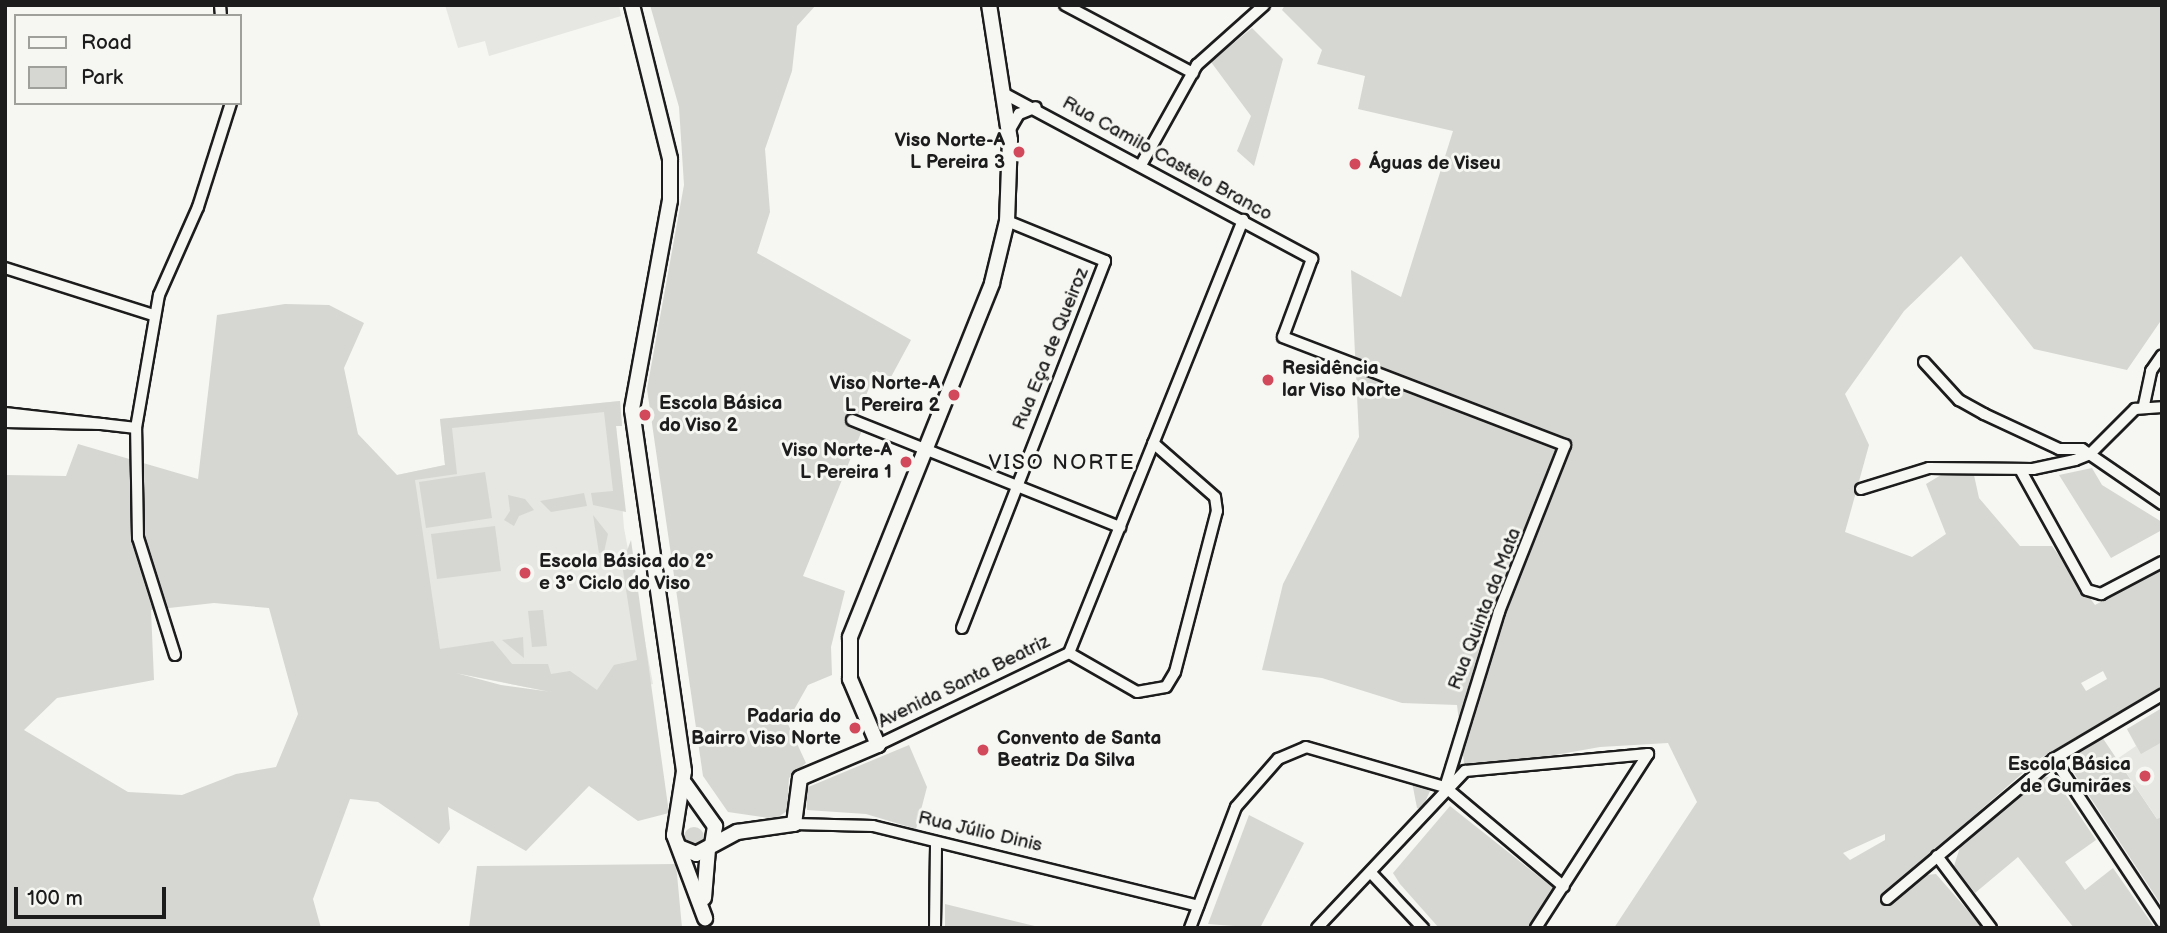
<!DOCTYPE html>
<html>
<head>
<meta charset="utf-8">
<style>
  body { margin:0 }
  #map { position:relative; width:2167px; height:933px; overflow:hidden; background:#f6f6f2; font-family:"Balsamiq Sans",sans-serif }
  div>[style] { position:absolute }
  .built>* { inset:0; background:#e6e6e2 }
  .green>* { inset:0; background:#d6d6d2 }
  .round { border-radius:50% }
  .roads { filter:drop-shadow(2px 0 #1c1c1c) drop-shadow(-2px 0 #1c1c1c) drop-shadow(0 2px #1c1c1c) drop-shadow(0 -2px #1c1c1c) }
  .street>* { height:10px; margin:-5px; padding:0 5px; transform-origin:5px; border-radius:5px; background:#f6f6f2 }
  .secondary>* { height:14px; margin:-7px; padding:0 7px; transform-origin:7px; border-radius:7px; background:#f6f6f2 }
  .dots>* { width:19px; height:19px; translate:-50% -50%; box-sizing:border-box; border:4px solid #f6f6f2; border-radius:50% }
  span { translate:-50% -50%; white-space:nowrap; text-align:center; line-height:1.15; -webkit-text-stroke:6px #f6f6f2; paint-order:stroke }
  .poi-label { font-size:19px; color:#1c1c1c; font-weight:700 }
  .right { translate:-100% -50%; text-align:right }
  .left { translate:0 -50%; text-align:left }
  .street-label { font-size:19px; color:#1c1c1c }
  .neighbourhood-label { font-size:21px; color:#1c1c1c; letter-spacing:2px }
  .frame { position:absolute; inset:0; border:7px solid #1c1c1c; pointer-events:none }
  .legend { position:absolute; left:14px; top:14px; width:228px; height:91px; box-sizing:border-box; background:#f6f6f2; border:2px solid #9f9f9c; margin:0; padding:9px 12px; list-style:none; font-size:21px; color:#1c1c1c }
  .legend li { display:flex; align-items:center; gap:14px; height:35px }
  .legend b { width:35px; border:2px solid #9f9f9c }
  .scale { position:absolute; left:14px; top:887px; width:152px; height:32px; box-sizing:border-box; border:4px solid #1c1c1c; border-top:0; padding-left:9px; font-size:21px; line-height:24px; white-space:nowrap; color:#1c1c1c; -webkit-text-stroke:5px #f6f6f2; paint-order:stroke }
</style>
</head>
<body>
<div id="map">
  <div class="built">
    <i style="clip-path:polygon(445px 5px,619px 5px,621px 16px,489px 56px,485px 41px,458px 48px)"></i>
    <i style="clip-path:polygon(620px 401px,622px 426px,616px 426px,624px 528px,653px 684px,581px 698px,430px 668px,397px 475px,445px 465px,440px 419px)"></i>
    <i style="clip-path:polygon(2162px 708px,2162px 817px,2158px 820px,2117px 759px,2136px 746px,2127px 729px)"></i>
  </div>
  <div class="green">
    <i style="clip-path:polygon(650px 5px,816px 5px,797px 26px,792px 71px,765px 149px,770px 212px,757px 253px,911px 340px,891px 377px,876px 371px,858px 415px,867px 418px,803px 576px,845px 591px,831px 647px,832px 675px,808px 685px,787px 722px,806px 763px,789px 778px,787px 811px,775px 819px,728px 812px,703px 776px,647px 389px,684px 185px,679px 107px)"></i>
    <i style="clip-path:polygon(evenodd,1285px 5px,2162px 5px,2162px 319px,2127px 370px,2034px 349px,1961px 256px,1904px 311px,1845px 394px,1869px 445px,1845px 532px,1912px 557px,1946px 534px,1926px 484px,1941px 475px,1974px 475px,1979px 498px,2020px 546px,2052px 546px,2095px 605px,2162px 569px,2162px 687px,2039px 759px,1884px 894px,1892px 904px,1926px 875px,1936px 874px,1983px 928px,1614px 928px,1697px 802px,1668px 743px,1600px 747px,1465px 771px,1457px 705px,1402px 703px,1322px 678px,1262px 670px,1283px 584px,1359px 437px,1351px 270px,1401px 297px,1453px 131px,1358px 109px,1365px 76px,1317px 64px,1322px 50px,1282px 10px,1285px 5px,2103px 671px,2107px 679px,2086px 691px,2081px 683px,2103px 671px,1285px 5px,1885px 834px,1885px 840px,1850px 860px,1843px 853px,1885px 834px)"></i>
    <i style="clip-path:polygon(1252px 28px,1283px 59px,1254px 166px,1237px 151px,1251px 116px,1211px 62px)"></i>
    <i style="clip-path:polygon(evenodd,285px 304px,329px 305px,364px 323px,344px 368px,358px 434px,397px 475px,445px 465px,440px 419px,620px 401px,622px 426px,616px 426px,626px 512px,593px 505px,591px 493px,613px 491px,604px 412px,452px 428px,457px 474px,415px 480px,440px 649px,493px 641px,512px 664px,548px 664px,551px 674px,570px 671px,597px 690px,614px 665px,637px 660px,622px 564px,631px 540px,669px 813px,638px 821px,589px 786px,526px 851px,448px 807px,450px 829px,439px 844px,378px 802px,350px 799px,313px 899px,321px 928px,5px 928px,5px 475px,66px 476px,78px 444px,198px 479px,217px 315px,285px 304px,214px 603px,269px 608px,298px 714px,276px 767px,236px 774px,182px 795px,128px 792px,24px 730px,57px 698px,154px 680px,151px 610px,214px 603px,285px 304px,456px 673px,551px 692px,552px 692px,501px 685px,456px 673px)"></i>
    <i style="clip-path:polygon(2092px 468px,2102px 485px,2162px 522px,2162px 530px,2111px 558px,2059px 475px)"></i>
    <i style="clip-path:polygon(485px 472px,492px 518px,426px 528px,419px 482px)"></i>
    <i style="clip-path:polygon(584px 493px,587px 506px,551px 512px,540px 501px)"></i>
    <i style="clip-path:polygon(508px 495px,525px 499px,534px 510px,519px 516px,514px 526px,504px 520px,510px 511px)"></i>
    <i style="clip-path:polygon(593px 515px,608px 534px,604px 552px,599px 553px)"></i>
    <i style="clip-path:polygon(495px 526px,501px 571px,437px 579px,431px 534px)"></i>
    <i style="clip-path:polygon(543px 610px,547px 646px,532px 647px,528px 611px)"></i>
    <i style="clip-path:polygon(523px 637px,524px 658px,502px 640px)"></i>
    <i style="clip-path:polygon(2162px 708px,2162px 742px,2141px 754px,2127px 729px)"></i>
    <i style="clip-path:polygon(2102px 737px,2157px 819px,2162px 817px,2162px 906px,2072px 770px,2077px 753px)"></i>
    <i style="clip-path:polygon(909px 745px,927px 787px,916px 829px,866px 814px,807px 810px,806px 788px)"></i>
    <i style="clip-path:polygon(2053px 776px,2096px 840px,2065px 862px,2085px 890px,2113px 868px,2155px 928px,2074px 928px,2018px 857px,1975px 893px,1954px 866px,1961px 844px,2040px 778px)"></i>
    <i style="clip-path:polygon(1412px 782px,1430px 791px,1422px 809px,1417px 808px)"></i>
    <i style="clip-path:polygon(1450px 806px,1556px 890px,1530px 928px,1439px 928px,1400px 884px,1393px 873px)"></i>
    <i style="clip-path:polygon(1249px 815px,1304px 843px,1260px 928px,1208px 924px)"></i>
    <i class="round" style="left:684px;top:827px;width:20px;height:20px"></i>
    <i style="clip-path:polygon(676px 864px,682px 928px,469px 928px,477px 866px)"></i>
    <i style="clip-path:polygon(945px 904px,1043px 928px,945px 928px)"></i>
  </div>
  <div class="roads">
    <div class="street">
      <i style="left:220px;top:5px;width:11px;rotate:85deg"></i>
      <i style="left:1065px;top:5px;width:145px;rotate:28deg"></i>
      <i style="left:1003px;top:93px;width:351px;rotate:28.2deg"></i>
      <i style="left:1312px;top:259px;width:83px;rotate:110.4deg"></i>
      <i style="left:1283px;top:337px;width:302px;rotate:21deg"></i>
      <i style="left:1565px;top:445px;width:180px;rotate:111.6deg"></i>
      <i style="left:1499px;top:612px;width:183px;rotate:107.1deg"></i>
      <i style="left:1009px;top:131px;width:20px;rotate:-60deg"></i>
      <i style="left:1019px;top:114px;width:18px;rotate:-22deg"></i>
      <i style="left:1141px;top:165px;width:115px;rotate:-60.8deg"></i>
      <i style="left:1197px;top:65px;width:90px;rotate:-41.8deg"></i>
      <i style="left:5px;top:268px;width:155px;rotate:17.6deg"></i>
      <i style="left:1924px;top:362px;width:52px;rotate:47.4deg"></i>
      <i style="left:1959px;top:400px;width:29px;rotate:29deg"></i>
      <i style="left:1984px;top:414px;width:83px;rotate:25deg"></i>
      <i style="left:2059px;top:449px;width:23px"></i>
      <i style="left:2082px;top:449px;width:97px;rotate:34.5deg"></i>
      <i style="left:2144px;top:405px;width:35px;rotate:-78deg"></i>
      <i style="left:2151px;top:371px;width:19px;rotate:-55deg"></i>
      <i style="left:5px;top:413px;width:132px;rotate:6.5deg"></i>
      <i style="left:852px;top:420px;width:289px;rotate:21.8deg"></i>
      <i style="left:5px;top:422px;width:98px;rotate:1.2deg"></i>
      <i style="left:2020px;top:469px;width:138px;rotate:61deg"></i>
      <i style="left:2087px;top:590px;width:15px;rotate:16deg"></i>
      <i style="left:2101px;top:594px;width:69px;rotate:-27.7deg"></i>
      <i style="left:1861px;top:489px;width:71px;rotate:-17.2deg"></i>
      <i style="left:1929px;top:468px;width:104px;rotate:0.6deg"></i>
      <i style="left:2033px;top:469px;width:43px;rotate:-12.1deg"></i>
      <i style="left:2075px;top:460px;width:16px;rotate:-22deg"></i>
      <i style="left:2090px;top:454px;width:64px;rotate:-45deg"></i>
      <i style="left:2135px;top:409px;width:27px;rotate:-4deg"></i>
      <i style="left:962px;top:628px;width:394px;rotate:-68.7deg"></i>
      <i style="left:1105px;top:261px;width:106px;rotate:-157.8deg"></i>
      <i style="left:1069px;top:653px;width:78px;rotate:29.8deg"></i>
      <i style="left:1137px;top:692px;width:29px;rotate:-10deg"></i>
      <i style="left:1166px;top:687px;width:17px;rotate:-59deg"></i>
      <i style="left:1175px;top:672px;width:166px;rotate:-75.4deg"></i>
      <i style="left:1217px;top:511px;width:14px;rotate:-98deg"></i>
      <i style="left:1215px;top:497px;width:82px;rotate:-138.9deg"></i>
      <i style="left:175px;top:655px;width:123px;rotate:-107.5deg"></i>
      <i style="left:138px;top:538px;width:110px;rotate:-91deg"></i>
      <i style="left:136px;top:428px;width:135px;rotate:-80.2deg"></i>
      <i style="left:159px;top:295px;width:96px;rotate:-66.1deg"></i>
      <i style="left:198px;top:207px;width:109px;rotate:-72.4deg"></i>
      <i style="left:878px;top:745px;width:212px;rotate:-25.7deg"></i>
      <i style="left:1069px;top:653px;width:467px;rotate:-68.1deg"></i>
      <i style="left:2054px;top:759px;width:196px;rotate:56.5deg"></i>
      <i style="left:794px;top:824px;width:79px;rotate:1.5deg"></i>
      <i style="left:873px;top:826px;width:335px;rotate:13.8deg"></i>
      <i style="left:1937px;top:856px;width:90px;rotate:53.1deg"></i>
      <i style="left:1373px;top:875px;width:73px;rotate:46.7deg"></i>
      <i style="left:1887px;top:899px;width:218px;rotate:-40deg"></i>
      <i style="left:2054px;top:759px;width:126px;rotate:-30.7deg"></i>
      <i style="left:935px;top:928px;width:85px;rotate:-89.3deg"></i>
      <i style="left:1190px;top:928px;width:129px;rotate:-69.2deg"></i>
      <i style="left:1236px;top:807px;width:64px;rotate:-48.8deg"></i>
      <i style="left:1278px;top:759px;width:30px;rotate:-23deg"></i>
      <i style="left:1306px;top:747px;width:145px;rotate:16.1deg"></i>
      <i style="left:1445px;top:787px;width:155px;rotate:40deg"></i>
      <i style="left:1317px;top:928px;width:216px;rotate:-46.7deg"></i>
      <i style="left:1465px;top:771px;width:184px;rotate:-5.3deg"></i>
      <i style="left:1648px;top:754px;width:207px;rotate:122.8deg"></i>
    </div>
    <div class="secondary">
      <i style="left:632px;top:5px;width:159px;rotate:76.1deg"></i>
      <i style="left:670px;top:159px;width:41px;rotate:90deg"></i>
      <i style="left:670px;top:200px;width:213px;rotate:100.3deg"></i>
      <i style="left:632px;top:410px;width:365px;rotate:81.8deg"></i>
      <i style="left:684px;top:771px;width:65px;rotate:98.9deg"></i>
      <i style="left:674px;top:835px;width:89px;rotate:69.5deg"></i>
      <i style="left:685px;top:784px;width:52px;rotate:54.5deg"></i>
      <i style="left:715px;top:826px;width:19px;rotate:99deg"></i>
      <i style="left:679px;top:847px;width:18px;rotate:22deg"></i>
      <i style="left:696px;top:854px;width:47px;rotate:-28.2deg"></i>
      <i style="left:737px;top:832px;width:58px;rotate:-8deg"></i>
      <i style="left:794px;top:824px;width:46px;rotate:-82.6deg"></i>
      <i style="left:800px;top:778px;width:85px;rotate:-22.9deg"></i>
      <i style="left:878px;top:745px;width:72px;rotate:-113deg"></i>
      <i style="left:850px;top:679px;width:42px;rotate:-90deg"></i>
      <i style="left:850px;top:637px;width:381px;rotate:-68.1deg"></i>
      <i style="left:992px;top:283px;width:64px;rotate:-76.4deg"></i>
      <i style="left:1007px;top:221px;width:81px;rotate:-87.9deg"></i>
      <i style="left:1010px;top:140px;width:137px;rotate:-98.8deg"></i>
      <i style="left:704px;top:898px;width:49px;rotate:-85.3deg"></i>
    </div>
  </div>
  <div class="dots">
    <i style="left:1019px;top:152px;background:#d1495b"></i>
    <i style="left:1355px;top:164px;background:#d1495b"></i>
    <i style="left:1268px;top:380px;background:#d1495b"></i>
    <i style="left:954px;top:395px;background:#d1495b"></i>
    <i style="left:645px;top:415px;background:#d1495b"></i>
    <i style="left:906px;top:462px;background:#d1495b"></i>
    <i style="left:525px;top:573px;background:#d1495b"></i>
    <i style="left:855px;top:728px;background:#d1495b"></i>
    <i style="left:983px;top:750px;background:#d1495b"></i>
    <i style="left:2145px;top:776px;background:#d1495b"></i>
  </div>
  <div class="poi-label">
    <span class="right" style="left:1005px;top:152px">Viso Norte-A<br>L Pereira 3</span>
    <span class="left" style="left:1369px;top:164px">Águas de Viseu</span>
    <span class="left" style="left:1282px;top:380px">Residência<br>lar Viso Norte</span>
    <span class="right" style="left:940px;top:395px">Viso Norte-A<br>L Pereira 2</span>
    <span class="left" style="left:659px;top:415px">Escola Básica<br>do Viso 2</span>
    <span class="right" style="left:892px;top:462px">Viso Norte-A<br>L Pereira 1</span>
    <span class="left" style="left:539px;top:573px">Escola Básica do 2º<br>e 3º Ciclo do Viso</span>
    <span class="right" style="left:841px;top:728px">Padaria do<br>Bairro Viso Norte</span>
    <span class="left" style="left:997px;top:750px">Convento de Santa<br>Beatriz Da Silva</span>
    <span class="right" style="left:2131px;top:776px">Escola Básica<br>de Gumirães</span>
  </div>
  <div class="street-label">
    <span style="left:1167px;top:159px;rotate:29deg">Rua Camilo Castelo Branco</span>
    <span style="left:1051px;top:349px;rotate:-68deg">Rua Eça de Queiroz</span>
    <span style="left:1485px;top:609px;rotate:-69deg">Rua Quinta da Mata</span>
    <span style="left:964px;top:682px;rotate:-26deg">Avenida Santa Beatriz</span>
    <span style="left:980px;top:832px;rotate:13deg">Rua Júlio Dinis</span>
  </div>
  <div class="neighbourhood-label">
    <span style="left:1062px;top:463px">VISO NORTE</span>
  </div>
  <div class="frame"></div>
  <ul class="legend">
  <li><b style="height:9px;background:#f6f6f2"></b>Road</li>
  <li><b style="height:19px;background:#d6d6d2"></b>Park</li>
  </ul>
  <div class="scale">100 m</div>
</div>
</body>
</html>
